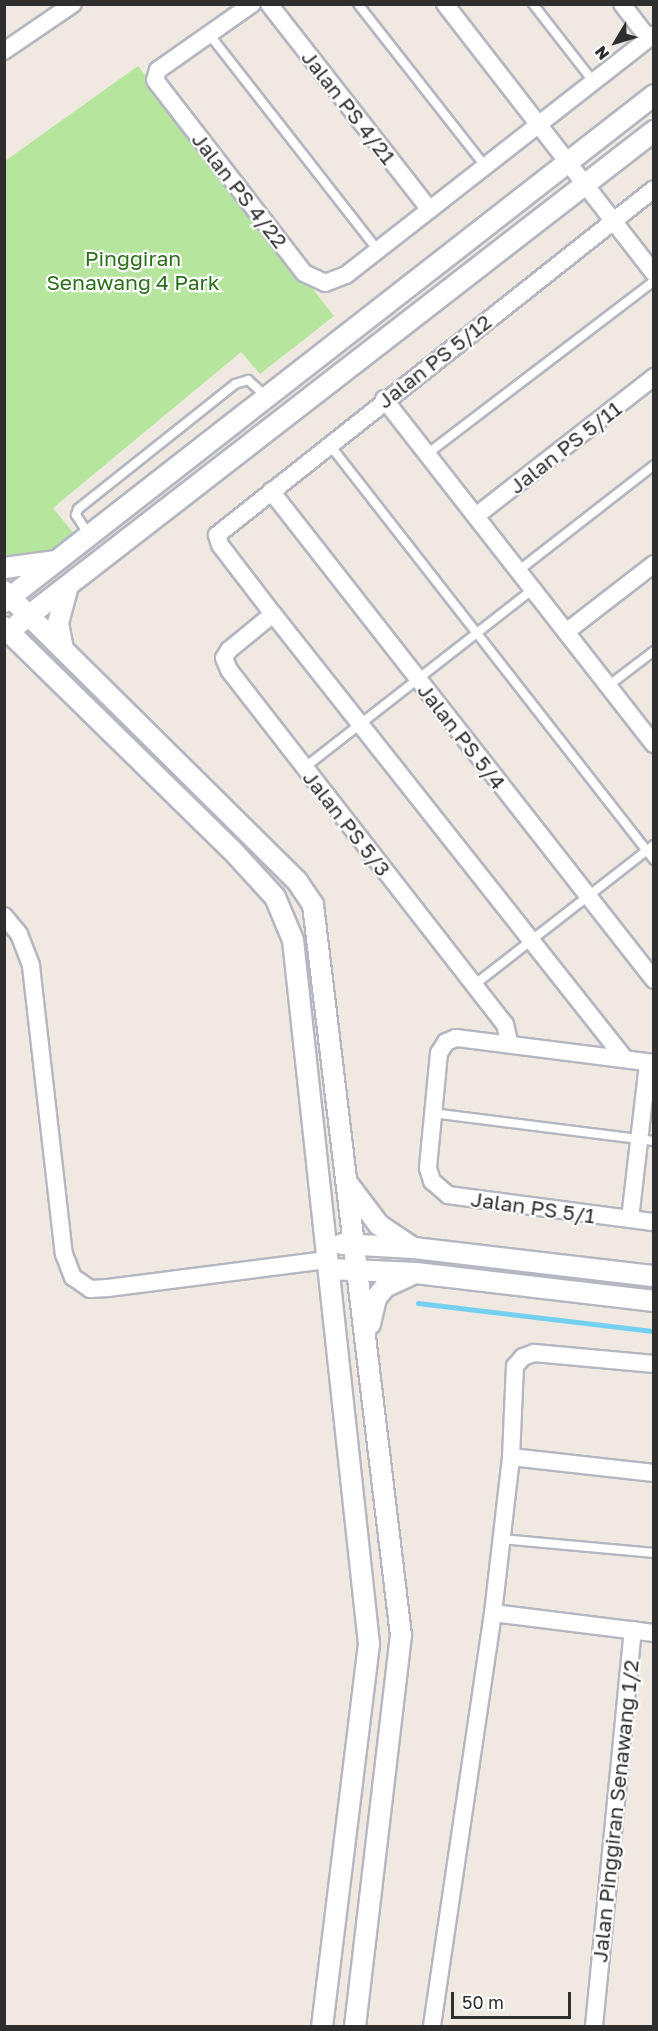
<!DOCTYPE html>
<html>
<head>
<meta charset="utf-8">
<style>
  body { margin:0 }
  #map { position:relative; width:658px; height:2031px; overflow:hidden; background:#efe9e1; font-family:"Golos Text",sans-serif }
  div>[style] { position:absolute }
  .green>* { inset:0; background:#b6e59e }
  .stream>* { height:4.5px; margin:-2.25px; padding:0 2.25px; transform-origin:2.25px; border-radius:2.25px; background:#75cff0 }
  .roads { filter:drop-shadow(2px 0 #b4b7c1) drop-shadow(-2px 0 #b4b7c1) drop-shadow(0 2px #b4b7c1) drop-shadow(0 -2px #b4b7c1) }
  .service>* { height:8px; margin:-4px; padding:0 4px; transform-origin:4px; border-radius:4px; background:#fff }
  .minor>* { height:16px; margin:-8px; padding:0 8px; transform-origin:8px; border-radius:8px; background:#fff }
  .tertiary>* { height:20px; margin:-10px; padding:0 10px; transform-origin:10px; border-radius:10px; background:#fff }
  span { translate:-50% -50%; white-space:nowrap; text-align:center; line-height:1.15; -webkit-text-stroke:4.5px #fff; paint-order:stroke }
  .street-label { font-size:21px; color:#2e2e2e }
  .park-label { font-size:21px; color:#2c6e1b }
  .frame { position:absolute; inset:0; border:6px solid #2e2e2e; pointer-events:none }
  .north { position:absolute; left:586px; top:12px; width:60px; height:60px; -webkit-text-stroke:4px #fff; paint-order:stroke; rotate:232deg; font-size:16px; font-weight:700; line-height:24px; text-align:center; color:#2e2e2e }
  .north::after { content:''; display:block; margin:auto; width:21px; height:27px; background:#2e2e2e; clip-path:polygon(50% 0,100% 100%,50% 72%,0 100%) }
  .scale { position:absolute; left:451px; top:1992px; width:120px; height:27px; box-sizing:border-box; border:3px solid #2e2e2e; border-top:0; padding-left:8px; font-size:18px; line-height:21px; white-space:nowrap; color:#2e2e2e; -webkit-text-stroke:4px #fff; paint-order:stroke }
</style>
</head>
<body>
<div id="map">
  <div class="green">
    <i style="clip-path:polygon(138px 66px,334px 316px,260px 374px,241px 352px,53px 508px,75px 535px,50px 552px,5px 560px,5px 161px)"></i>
  </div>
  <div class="stream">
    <i style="left:418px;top:1303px;width:238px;rotate:6.8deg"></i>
  </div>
  <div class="roads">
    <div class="service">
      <i style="left:358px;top:4px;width:206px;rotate:51.9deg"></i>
      <i style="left:533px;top:4px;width:98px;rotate:52.1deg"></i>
      <i style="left:209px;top:34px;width:274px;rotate:52deg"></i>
      <i style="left:329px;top:444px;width:528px;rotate:52deg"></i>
      <i style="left:427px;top:454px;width:285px;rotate:-37.3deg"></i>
      <i style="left:89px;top:535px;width:24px;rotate:-123deg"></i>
      <i style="left:76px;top:515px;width:6px;rotate:-72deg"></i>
      <i style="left:78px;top:509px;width:201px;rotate:-38.5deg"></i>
      <i style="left:235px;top:384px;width:14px;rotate:-17deg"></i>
      <i style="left:248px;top:380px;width:25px;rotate:42deg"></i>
      <i style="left:518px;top:571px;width:172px;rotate:-37.9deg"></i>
      <i style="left:608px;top:686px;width:58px;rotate:-37.3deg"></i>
      <i style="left:304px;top:768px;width:291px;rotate:-38deg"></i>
      <i style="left:474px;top:985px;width:228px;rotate:-37.9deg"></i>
      <i style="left:432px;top:1113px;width:224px;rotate:7.2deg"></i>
      <i style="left:501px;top:1539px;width:154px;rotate:5.2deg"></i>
    </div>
    <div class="minor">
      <i style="left:252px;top:4px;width:115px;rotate:144.9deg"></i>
      <i style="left:158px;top:70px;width:10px;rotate:107deg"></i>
      <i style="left:155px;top:80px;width:244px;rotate:52.3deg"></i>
      <i style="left:304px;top:273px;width:23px;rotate:25deg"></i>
      <i style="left:325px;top:283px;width:22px;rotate:-21deg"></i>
      <i style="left:346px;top:275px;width:391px;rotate:-38deg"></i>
      <i style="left:269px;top:4px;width:261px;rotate:52deg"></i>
      <i style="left:445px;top:4px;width:341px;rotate:52.2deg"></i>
      <i style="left:622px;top:4px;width:43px;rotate:52.6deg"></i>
      <i style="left:4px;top:51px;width:83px;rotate:-34.3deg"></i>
      <i style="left:384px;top:399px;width:438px;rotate:52deg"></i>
      <i style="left:271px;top:491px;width:621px;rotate:51.93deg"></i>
      <i style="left:476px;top:516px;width:226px;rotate:-38deg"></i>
      <i style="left:273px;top:614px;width:57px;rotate:140.7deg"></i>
      <i style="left:229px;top:650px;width:9px;rotate:122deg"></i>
      <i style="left:224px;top:658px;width:13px;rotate:67deg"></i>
      <i style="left:229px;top:670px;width:449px;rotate:52.1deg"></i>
      <i style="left:505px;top:1024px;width:18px;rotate:77deg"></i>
      <i style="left:566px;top:632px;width:111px;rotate:-37.7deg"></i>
      <i style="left:4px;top:916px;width:23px;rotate:50deg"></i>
      <i style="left:19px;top:934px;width:34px;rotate:69deg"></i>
      <i style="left:31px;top:966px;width:290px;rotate:83.5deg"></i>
      <i style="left:64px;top:1254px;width:25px;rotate:69deg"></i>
      <i style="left:73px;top:1277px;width:21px;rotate:35deg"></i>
      <i style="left:90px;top:1289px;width:18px;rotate:-3deg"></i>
      <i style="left:108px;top:1288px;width:222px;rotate:-7.3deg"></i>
      <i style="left:625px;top:1059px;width:567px;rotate:-128.34deg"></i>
      <i style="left:273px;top:614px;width:87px;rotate:-127.5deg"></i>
      <i style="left:220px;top:545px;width:10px;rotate:-107deg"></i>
      <i style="left:217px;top:535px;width:557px;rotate:-38.37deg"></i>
      <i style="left:654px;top:1063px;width:200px;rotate:-172.8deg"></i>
      <i style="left:456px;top:1038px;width:11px;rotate:158deg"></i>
      <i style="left:446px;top:1042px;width:13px;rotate:122deg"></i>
      <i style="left:439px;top:1053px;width:116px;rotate:95.5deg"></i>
      <i style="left:428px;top:1168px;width:14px;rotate:73deg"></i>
      <i style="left:432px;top:1181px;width:21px;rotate:41deg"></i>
      <i style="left:448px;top:1195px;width:208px;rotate:7.5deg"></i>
      <i style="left:630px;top:1219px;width:157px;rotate:-83.4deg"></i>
      <i style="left:511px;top:1457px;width:144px;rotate:6.4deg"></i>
      <i style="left:493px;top:1613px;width:162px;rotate:7.1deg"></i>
      <i style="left:432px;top:2026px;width:417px;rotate:-81.6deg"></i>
      <i style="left:493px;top:1613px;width:157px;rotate:-83.4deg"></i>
      <i style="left:511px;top:1457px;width:91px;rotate:-87.5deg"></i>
      <i style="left:515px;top:1366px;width:12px;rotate:-48deg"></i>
      <i style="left:523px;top:1357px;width:12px;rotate:-20deg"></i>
      <i style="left:534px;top:1353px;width:121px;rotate:5.2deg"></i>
      <i style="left:594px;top:2026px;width:398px;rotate:-84.4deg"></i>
    </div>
    <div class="tertiary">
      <i style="left:4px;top:568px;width:51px;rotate:-7.8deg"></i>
      <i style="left:4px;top:591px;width:412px;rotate:44.7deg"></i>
      <i style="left:297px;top:881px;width:29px;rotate:56deg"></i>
      <i style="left:313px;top:905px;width:735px;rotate:83.13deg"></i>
      <i style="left:401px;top:1635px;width:394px;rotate:96.7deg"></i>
      <i style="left:4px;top:602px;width:824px;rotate:-37.95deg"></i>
      <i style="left:18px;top:624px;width:805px;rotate:-37.78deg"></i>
      <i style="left:4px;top:627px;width:318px;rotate:44.4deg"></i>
      <i style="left:231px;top:849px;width:65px;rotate:47.5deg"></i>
      <i style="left:275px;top:897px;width:47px;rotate:67.3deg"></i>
      <i style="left:293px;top:940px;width:708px;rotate:83.84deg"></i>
      <i style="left:369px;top:1644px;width:385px;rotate:97deg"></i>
      <i style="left:63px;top:649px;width:26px;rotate:-101deg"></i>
      <i style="left:58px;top:623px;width:39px;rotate:-75deg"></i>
      <i style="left:348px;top:1184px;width:51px;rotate:52.9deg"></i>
      <i style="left:379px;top:1225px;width:40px;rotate:34deg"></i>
      <i style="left:342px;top:1244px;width:72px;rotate:3.2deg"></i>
      <i style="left:414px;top:1248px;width:242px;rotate:6.7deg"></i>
      <i style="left:329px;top:1269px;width:87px;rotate:2.6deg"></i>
      <i style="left:416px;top:1273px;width:240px;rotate:6.7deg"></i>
      <i style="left:370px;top:1324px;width:27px;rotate:-77deg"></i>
      <i style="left:376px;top:1298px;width:14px;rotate:-51deg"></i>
      <i style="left:385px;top:1287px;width:31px;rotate:-25deg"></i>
    </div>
  </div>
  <div class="street-label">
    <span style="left:349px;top:107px;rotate:52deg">Jalan PS 4/21</span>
    <span style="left:240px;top:190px;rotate:52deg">Jalan PS 4/22</span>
    <span style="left:434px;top:361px;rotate:-38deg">Jalan PS 5/12</span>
    <span style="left:565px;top:447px;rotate:-38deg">Jalan PS 5/11</span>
    <span style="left:462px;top:736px;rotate:52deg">Jalan PS 5/4</span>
    <span style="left:347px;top:823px;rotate:52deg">Jalan PS 5/3</span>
    <span style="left:533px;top:1207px;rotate:8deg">Jalan PS 5/1</span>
    <span style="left:615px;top:1811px;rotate:-84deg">Jalan Pinggiran Senawang 1/2</span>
  </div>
  <div class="park-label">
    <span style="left:133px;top:270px">Pinggiran<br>Senawang 4 Park</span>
  </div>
  <div class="frame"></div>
  <div class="north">N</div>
  <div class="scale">50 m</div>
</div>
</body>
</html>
